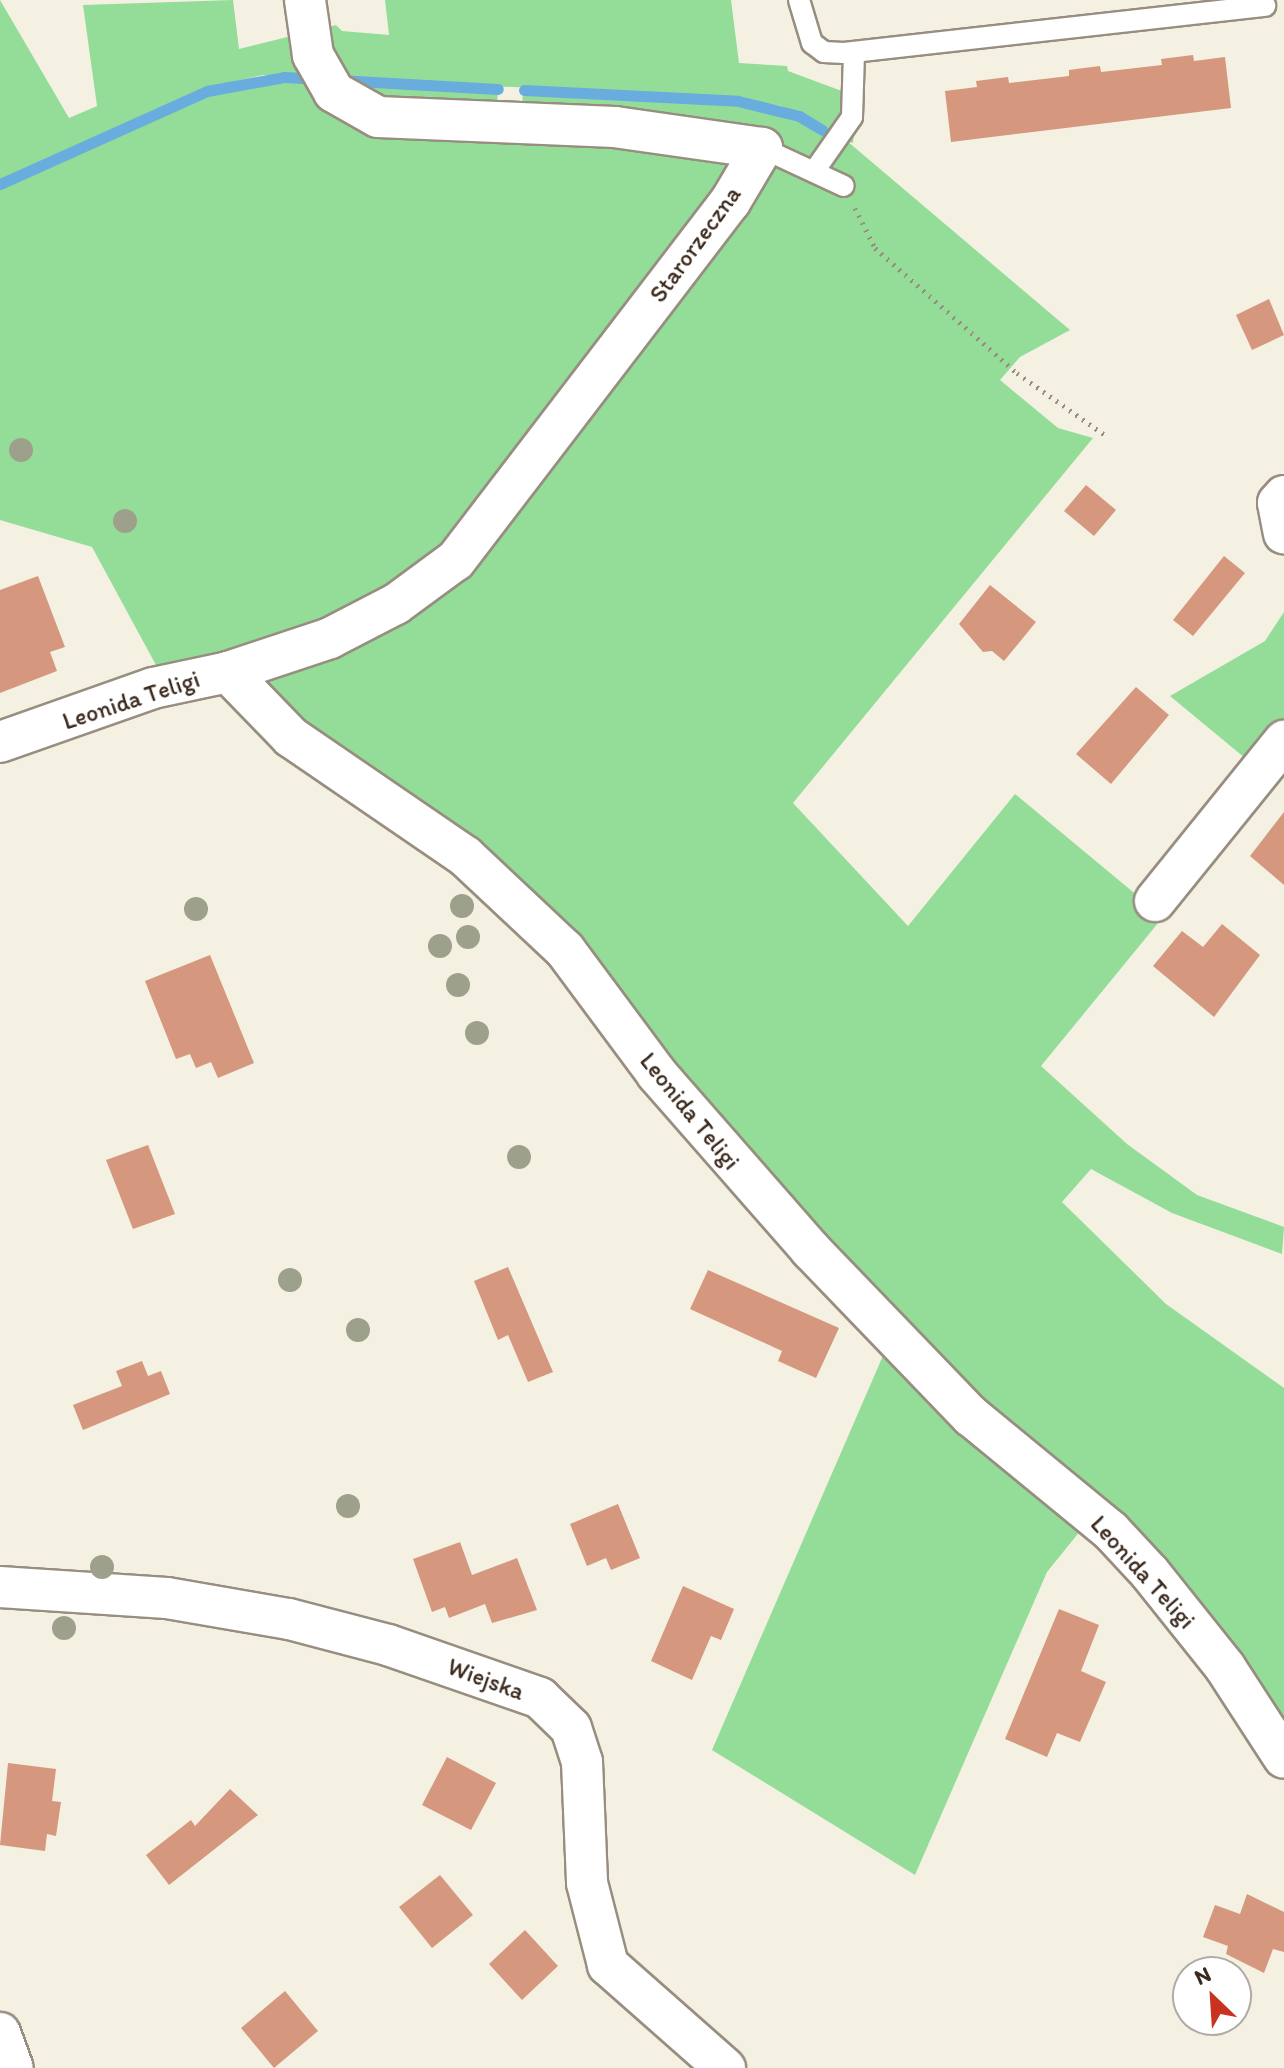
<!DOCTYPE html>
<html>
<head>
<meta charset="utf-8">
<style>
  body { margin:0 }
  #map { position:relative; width:1284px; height:2068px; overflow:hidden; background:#f4f1e2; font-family:Itim,sans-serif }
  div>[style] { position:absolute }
  .green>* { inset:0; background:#93dd99 }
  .stream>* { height:11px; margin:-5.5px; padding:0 5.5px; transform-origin:5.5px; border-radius:5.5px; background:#69acde }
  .building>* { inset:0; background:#d5977d }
  .path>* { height:5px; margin-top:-2.5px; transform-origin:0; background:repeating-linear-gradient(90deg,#988e80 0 2px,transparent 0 8px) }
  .roads { filter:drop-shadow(2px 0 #988e80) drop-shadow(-2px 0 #988e80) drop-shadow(0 2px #988e80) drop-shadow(0 -2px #988e80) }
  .service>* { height:20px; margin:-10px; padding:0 10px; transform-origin:10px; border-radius:10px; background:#fff }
  .minor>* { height:40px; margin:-20px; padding:0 20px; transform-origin:20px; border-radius:20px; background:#fff }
  .trees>* { width:24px; height:24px; margin:-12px; border-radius:50%; background:#9da18b }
  span { translate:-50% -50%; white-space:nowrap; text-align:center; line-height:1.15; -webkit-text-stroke:6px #fff; paint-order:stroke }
  .street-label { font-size:24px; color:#3b2a1e }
  .north { position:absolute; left:1172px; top:1956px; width:80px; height:80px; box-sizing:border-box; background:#fff; border:2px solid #b1aaa5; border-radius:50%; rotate:335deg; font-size:22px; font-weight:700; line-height:32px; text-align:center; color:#3b2a1e }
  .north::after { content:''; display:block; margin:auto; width:28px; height:36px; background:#c8321e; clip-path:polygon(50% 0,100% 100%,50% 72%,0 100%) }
</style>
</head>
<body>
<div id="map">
  <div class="green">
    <i style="clip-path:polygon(0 0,69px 118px,97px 106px,83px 5px,233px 0,239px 49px,336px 25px,342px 31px,389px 35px,385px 0,731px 0,739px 63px,787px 66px,788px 71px,858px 97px,853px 143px,847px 141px,1070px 330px,1020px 357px,1000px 380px,1058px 428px,1093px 438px,793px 803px,908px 926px,1015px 794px,1163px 917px,1041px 1066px,1127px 1144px,1197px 1195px,1284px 1227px,1282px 1254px,1172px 1213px,1091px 1169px,1062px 1202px,1166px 1304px,1284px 1388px,1284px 1780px,1165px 1568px,1106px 1499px,1047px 1572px,915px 1875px,712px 1750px,882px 1358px,905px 1324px,765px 1191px,583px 955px,251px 696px,163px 678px,92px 547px,0 520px,0 189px,209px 93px,289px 80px,498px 92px,497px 103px,522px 104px,523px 93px,740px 103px,791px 115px,819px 131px,822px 126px,781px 106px,740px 98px,263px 75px,204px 88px,0 181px)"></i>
    <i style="clip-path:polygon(1284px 612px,1284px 725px,1245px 758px,1170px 696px,1265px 641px)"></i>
  </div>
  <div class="stream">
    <i style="left:338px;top:80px;width:160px;rotate:3.2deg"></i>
    <i style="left:524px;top:90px;width:214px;rotate:2.9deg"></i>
    <i style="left:738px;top:101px;width:63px;rotate:13.8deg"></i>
    <i style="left:799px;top:116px;width:27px;rotate:31deg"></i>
    <i style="left:0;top:184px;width:227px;rotate:-24.2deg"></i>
    <i style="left:207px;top:91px;width:78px;rotate:-10.3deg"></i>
    <i style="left:284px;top:77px;width:33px;rotate:3deg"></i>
  </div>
  <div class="building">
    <i style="clip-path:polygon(1193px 55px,1194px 61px,1225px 57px,1231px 108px,951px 142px,945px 91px,977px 87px,976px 81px,1008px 77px,1009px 83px,1069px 76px,1069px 70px,1084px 68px,1100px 66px,1101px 72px,1162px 65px,1161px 59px)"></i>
    <i style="clip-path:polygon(1269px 299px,1284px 335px,1252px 350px,1236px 315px)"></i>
    <i style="clip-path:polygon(1086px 485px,1116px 510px,1094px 536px,1064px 511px)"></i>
    <i style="clip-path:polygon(1224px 556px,1245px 573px,1193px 636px,1173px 620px)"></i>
    <i style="clip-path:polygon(38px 576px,65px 647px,50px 652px,57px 671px,0 693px,0 590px)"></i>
    <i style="clip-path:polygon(990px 585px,1036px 622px,1004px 661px,992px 651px,983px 652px,959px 624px)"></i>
    <i style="clip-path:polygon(1136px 687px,1169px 715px,1111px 784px,1076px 754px)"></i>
    <i style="clip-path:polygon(1284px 812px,1284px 885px,1250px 856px)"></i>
    <i style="clip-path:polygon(1222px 924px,1260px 955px,1214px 1017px,1153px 966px,1182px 931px,1203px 947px)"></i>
    <i style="clip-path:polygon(210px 955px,254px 1063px,218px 1078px,211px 1062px,196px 1068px,190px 1054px,176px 1059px,145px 981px)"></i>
    <i style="clip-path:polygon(148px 1145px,175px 1214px,133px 1229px,106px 1160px)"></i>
    <i style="clip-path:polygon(508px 1267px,553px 1372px,528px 1382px,508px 1335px,498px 1340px,474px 1281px)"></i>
    <i style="clip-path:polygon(708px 1270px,839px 1328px,816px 1378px,778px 1361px,782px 1351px,690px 1309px)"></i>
    <i style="clip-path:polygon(142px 1361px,148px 1376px,161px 1371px,170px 1394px,83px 1430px,73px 1405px,122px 1386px,116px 1371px)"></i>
    <i style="clip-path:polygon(618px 1504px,640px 1558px,611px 1570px,606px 1558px,587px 1566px,570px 1524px)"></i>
    <i style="clip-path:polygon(460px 1542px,472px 1575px,517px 1558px,537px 1610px,492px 1623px,485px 1604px,449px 1618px,445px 1607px,432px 1612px,413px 1559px)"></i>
    <i style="clip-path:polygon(683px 1586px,734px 1609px,721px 1640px,711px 1636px,692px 1680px,651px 1661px)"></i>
    <i style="clip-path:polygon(1059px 1609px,1099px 1625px,1081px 1671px,1106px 1682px,1080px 1742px,1057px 1733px,1047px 1757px,1005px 1739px)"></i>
    <i style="clip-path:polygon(447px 1757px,496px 1783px,471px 1830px,422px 1805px)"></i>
    <i style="clip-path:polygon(8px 1763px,56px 1769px,52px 1801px,61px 1802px,56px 1836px,47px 1834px,45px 1851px,0 1845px)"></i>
    <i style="clip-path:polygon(230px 1789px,258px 1815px,169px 1885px,146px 1855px,191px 1820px,195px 1826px)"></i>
    <i style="clip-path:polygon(440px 1875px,473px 1915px,432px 1948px,399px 1907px)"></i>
    <i style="clip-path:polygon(1247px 1894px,1284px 1912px,1284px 1952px,1273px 1949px,1264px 1973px,1226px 1954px,1228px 1946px,1203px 1937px,1215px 1905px,1240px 1914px)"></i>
    <i style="clip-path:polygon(525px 1930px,558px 1966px,522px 2000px,489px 1964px)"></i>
    <i style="clip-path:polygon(285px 1991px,318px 2031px,274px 2068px,241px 2028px)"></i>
  </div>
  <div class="path">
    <i style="left:855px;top:208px;width:45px;rotate:63.4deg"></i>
    <i style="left:875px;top:248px;width:189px;rotate:41.4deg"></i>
    <i style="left:1017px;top:373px;width:108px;rotate:35.2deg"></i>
  </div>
  <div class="roads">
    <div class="service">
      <i style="left:799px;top:0;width:45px;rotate:73.2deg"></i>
      <i style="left:812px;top:43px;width:15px;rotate:37deg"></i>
      <i style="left:824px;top:52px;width:20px;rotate:3deg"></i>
      <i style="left:844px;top:53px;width:424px;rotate:-6.4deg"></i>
      <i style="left:762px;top:148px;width:90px;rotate:24.9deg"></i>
      <i style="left:815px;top:170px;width:65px;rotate:-55.1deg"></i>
      <i style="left:852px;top:117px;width:65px;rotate:-88.2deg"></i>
    </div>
    <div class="minor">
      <i style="left:1284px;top:496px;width:9px;rotate:131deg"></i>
      <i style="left:1278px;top:503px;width:31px;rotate:79deg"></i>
      <i style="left:228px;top:672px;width:108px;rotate:-18.4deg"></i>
      <i style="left:330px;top:638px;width:74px;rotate:-27.3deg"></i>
      <i style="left:396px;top:604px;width:74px;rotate:-36.3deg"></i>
      <i style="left:456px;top:560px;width:451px;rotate:-52.6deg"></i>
      <i style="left:730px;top:202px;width:63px;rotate:-59.3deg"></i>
      <i style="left:762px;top:148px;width:148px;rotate:-171.9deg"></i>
      <i style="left:615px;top:127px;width:237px;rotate:-177.6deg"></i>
      <i style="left:378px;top:117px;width:51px;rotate:-150.4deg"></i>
      <i style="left:334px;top:92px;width:43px;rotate:-119.6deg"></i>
      <i style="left:313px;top:55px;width:56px;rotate:-98.3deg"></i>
      <i style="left:0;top:742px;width:162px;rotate:-19.4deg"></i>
      <i style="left:153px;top:688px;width:77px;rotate:-12deg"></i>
      <i style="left:228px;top:672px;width:91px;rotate:45.9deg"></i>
      <i style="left:291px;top:737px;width:211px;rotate:34.4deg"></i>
      <i style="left:465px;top:856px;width:137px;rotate:43.2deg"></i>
      <i style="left:565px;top:950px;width:154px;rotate:53.4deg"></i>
      <i style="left:657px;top:1074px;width:234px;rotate:48.8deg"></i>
      <i style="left:811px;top:1250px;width:231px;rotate:46.1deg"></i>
      <i style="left:971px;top:1416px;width:181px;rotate:39.4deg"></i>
      <i style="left:1111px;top:1531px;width:57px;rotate:47.1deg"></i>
      <i style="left:1150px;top:1573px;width:120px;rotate:51.4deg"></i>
      <i style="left:1225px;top:1667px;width:108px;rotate:57deg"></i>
      <i style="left:1155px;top:901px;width:206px;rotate:-51.1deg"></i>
      <i style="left:0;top:1587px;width:167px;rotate:3.8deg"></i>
      <i style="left:167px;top:1598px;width:124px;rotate:9.8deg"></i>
      <i style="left:289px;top:1619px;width:102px;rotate:14.7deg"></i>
      <i style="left:388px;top:1645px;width:161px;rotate:19.2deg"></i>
      <i style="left:540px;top:1698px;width:43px;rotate:44.1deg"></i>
      <i style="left:571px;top:1728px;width:36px;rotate:72deg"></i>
      <i style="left:582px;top:1762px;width:121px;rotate:87.6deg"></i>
      <i style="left:587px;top:1883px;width:85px;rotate:75.6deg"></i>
      <i style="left:608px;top:1965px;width:156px;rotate:41.4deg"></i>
      <i style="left:0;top:2033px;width:37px;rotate:70deg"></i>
    </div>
  </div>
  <div class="trees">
    <i style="left:21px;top:450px"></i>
    <i style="left:125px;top:521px"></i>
    <i style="left:462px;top:906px"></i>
    <i style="left:196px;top:909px"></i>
    <i style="left:468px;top:937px"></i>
    <i style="left:440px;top:946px"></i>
    <i style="left:458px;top:985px"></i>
    <i style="left:477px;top:1033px"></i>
    <i style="left:519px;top:1157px"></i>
    <i style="left:290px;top:1280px"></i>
    <i style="left:358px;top:1330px"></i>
    <i style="left:348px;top:1506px"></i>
    <i style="left:102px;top:1567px"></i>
    <i style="left:64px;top:1628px"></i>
  </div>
  <div class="street-label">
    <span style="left:695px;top:244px;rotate:-54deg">Starorzeczna</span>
    <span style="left:131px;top:700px;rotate:-18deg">Leonida Teligi</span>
    <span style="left:690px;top:1111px;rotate:51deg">Leonida Teligi</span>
    <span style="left:1143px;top:1572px;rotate:48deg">Leonida Teligi</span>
    <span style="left:486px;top:1679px;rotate:20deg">Wiejska</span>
  </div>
  <div class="north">N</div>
</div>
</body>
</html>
